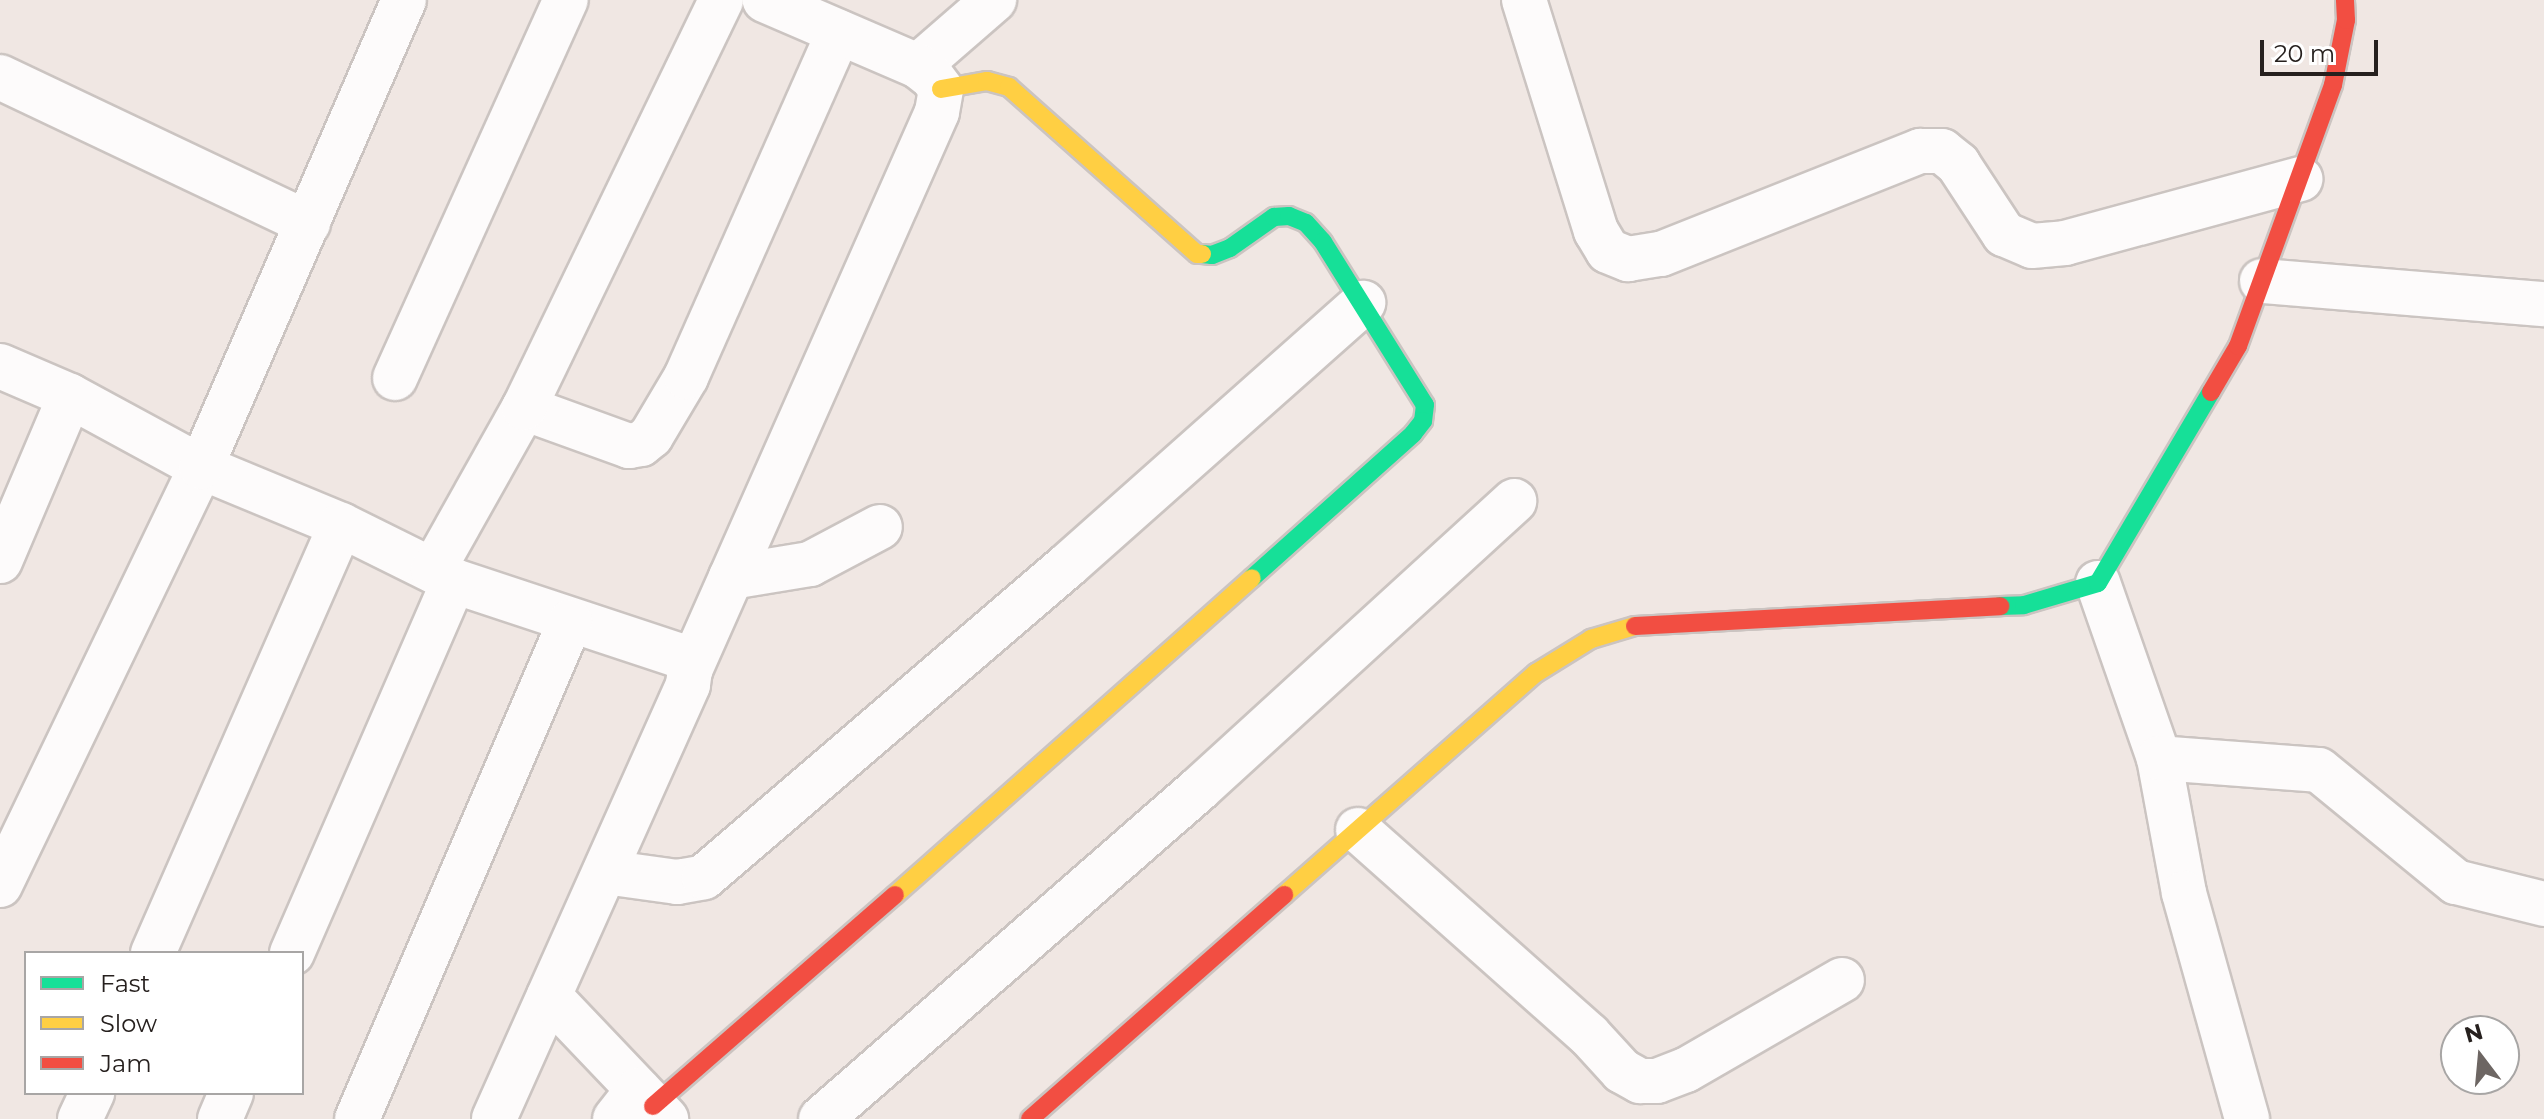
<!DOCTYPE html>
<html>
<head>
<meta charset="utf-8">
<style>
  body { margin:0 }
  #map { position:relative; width:2544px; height:1119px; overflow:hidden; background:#f0e7e3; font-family:Montserrat,sans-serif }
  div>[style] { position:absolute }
  .roads { filter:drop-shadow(2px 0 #cbc4c1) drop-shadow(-2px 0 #cbc4c1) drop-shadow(0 2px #cbc4c1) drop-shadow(0 -2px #cbc4c1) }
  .street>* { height:44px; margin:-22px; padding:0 22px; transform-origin:22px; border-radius:22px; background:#fdfbfb }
  .fast>* { height:18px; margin:-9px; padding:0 9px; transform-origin:9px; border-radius:9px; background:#16e098 }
  .slow>* { height:18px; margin:-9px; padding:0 9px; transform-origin:9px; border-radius:9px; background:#ffcf43 }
  .jam>* { height:18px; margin:-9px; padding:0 9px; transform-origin:9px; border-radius:9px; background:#f24e42 }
  span { translate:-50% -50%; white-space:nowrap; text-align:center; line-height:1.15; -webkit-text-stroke:7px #fff; paint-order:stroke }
  .legend { position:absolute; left:24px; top:951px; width:280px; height:144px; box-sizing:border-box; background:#fff; border:2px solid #a8a6a5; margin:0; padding:10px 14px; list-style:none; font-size:24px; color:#26201e }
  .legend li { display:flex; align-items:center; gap:16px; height:40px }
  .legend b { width:40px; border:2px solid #a8a6a5 }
  .north { position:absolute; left:2440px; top:1015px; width:80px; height:80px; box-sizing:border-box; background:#fff; border:2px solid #a8a6a5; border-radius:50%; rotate:344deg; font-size:22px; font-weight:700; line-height:32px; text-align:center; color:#26201e }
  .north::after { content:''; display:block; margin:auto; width:28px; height:36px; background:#6d6663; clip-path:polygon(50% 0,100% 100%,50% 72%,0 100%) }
  .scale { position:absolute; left:2260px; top:40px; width:118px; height:36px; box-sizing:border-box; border:4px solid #26201e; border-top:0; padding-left:10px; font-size:24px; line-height:28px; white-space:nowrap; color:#26201e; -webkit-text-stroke:6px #fff; paint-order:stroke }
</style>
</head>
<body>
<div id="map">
  <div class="roads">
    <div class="street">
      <i style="left:1524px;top:0;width:242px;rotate:72.7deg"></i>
      <i style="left:1596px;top:231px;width:23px;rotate:59deg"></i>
      <i style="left:1608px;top:251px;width:22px;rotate:22deg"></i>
      <i style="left:1628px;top:259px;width:33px;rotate:-9deg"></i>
      <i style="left:1661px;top:254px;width:279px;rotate:-21.7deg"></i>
      <i style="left:1920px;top:151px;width:22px"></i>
      <i style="left:1942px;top:151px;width:21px;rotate:39deg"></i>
      <i style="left:1958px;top:164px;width:84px;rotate:56.7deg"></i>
      <i style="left:2004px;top:234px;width:30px;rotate:23deg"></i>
      <i style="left:2032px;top:246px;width:33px;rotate:-5deg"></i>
      <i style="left:2065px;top:243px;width:244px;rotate:-15.2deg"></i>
      <i style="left:918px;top:66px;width:101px;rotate:-41deg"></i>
      <i style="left:0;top:77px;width:341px;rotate:25.4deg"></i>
      <i style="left:2262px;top:281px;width:283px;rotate:4.7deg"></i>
      <i style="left:0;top:366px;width:76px;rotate:23.2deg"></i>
      <i style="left:70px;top:396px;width:149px;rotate:28.5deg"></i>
      <i style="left:201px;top:467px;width:152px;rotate:22.5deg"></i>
      <i style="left:341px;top:525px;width:126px;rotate:26.4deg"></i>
      <i style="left:454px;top:581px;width:239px;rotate:18.3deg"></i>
      <i style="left:681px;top:656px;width:17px;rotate:57deg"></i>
      <i style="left:690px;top:670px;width:15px;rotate:98deg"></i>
      <i style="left:688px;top:685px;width:475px;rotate:114.1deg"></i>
      <i style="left:395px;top:378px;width:415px;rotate:-65.7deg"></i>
      <i style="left:524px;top:408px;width:112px;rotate:19.9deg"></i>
      <i style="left:629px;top:446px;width:12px;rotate:-9deg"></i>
      <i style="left:641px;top:444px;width:13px;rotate:-39deg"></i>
      <i style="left:651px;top:436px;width:69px;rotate:-59.3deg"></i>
      <i style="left:686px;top:377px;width:377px;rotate:-66.1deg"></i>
      <i style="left:0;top:561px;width:179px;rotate:-67deg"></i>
      <i style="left:433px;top:570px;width:186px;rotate:-60.7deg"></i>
      <i style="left:524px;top:408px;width:453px;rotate:-64.2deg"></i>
      <i style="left:731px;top:577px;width:80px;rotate:-9.3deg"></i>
      <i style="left:810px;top:564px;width:79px;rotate:-27.9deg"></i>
      <i style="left:2098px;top:583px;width:185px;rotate:70.8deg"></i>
      <i style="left:2159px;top:758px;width:137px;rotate:79.5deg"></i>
      <i style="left:2184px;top:893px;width:235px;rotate:74.4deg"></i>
      <i style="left:690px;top:670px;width:610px;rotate:-66.12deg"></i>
      <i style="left:937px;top:112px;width:23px;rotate:-80deg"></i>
      <i style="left:941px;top:89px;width:15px;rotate:-127deg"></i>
      <i style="left:932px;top:77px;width:18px;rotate:-142deg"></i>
      <i style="left:918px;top:66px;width:167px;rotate:-156.7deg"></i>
      <i style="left:2159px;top:758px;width:160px;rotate:4.3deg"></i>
      <i style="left:2319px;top:770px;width:177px;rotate:39.3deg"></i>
      <i style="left:2456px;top:882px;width:91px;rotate:14deg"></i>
      <i style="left:1358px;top:830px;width:309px;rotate:41.6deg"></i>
      <i style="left:1589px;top:1035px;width:49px;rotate:47.5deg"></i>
      <i style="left:1622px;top:1071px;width:21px;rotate:29deg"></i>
      <i style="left:1640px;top:1081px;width:17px"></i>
      <i style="left:1657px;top:1081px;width:31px;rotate:-21deg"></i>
      <i style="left:1686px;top:1070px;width:180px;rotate:-30deg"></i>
      <i style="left:605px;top:872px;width:73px;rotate:7.9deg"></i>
      <i style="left:677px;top:882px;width:27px;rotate:-10deg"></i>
      <i style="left:704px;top:877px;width:479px;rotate:-40.6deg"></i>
      <i style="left:1068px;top:565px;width:395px;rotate:-41.6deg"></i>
      <i style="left:0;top:885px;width:464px;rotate:-64.3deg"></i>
      <i style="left:201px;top:467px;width:509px;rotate:-66.51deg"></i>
      <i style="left:153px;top:953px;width:467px;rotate:-66.3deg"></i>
      <i style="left:292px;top:953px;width:406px;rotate:-66.5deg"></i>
      <i style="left:549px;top:996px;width:170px;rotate:46.4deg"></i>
      <i style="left:80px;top:1119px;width:29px;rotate:-65deg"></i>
      <i style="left:220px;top:1119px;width:28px;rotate:-67deg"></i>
      <i style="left:357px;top:1119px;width:541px;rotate:-66.8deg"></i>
      <i style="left:615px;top:1119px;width:37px;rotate:-52deg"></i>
      <i style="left:821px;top:1119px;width:502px;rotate:-41.12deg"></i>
      <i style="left:1199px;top:789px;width:427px;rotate:-42.4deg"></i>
    </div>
    <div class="fast">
      <i style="left:1202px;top:254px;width:10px;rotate:6deg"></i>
      <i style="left:1212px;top:255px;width:19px;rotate:-21deg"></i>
      <i style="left:1230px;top:248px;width:54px;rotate:-35.2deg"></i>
      <i style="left:1274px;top:217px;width:15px;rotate:-4deg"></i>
      <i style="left:1289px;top:216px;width:18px;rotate:22deg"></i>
      <i style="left:1306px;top:223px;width:25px;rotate:48deg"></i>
      <i style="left:1323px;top:242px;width:192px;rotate:58deg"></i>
      <i style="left:1425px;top:405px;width:16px;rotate:97deg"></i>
      <i style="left:1423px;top:421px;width:16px;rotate:128deg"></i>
      <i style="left:1413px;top:434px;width:216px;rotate:138.2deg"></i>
      <i style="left:2000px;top:606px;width:24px;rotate:-2deg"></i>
      <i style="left:2024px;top:605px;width:77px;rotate:-16.6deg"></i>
      <i style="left:2098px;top:583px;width:222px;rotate:-59.4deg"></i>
    </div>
    <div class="slow">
      <i style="left:941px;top:89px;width:47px;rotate:-9.9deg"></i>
      <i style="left:987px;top:81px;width:23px;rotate:15deg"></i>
      <i style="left:1009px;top:87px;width:251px;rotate:41.6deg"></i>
      <i style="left:1197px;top:254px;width:5px"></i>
      <i style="left:895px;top:895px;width:477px;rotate:-41.6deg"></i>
      <i style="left:1284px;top:895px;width:336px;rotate:-41.4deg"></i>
      <i style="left:1536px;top:673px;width:65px;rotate:-31.7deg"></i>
      <i style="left:1591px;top:639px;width:46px;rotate:-16.5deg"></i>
    </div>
    <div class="jam">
      <i style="left:2211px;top:392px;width:53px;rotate:-59.6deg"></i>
      <i style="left:2238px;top:346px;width:278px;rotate:-70deg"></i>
      <i style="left:2333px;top:85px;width:66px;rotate:-78.7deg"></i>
      <i style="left:2346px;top:20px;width:20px;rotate:-93deg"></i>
      <i style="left:1635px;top:626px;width:366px;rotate:-3.1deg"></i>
      <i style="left:653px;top:1106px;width:321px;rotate:-41.1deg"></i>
      <i style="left:1030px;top:1119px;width:339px;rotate:-41.4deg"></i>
    </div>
  </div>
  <ul class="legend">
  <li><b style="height:10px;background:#16e098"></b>Fast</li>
  <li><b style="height:10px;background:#ffcf43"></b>Slow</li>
  <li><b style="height:10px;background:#f24e42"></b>Jam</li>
  </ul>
  <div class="north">N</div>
  <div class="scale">20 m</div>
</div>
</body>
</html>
